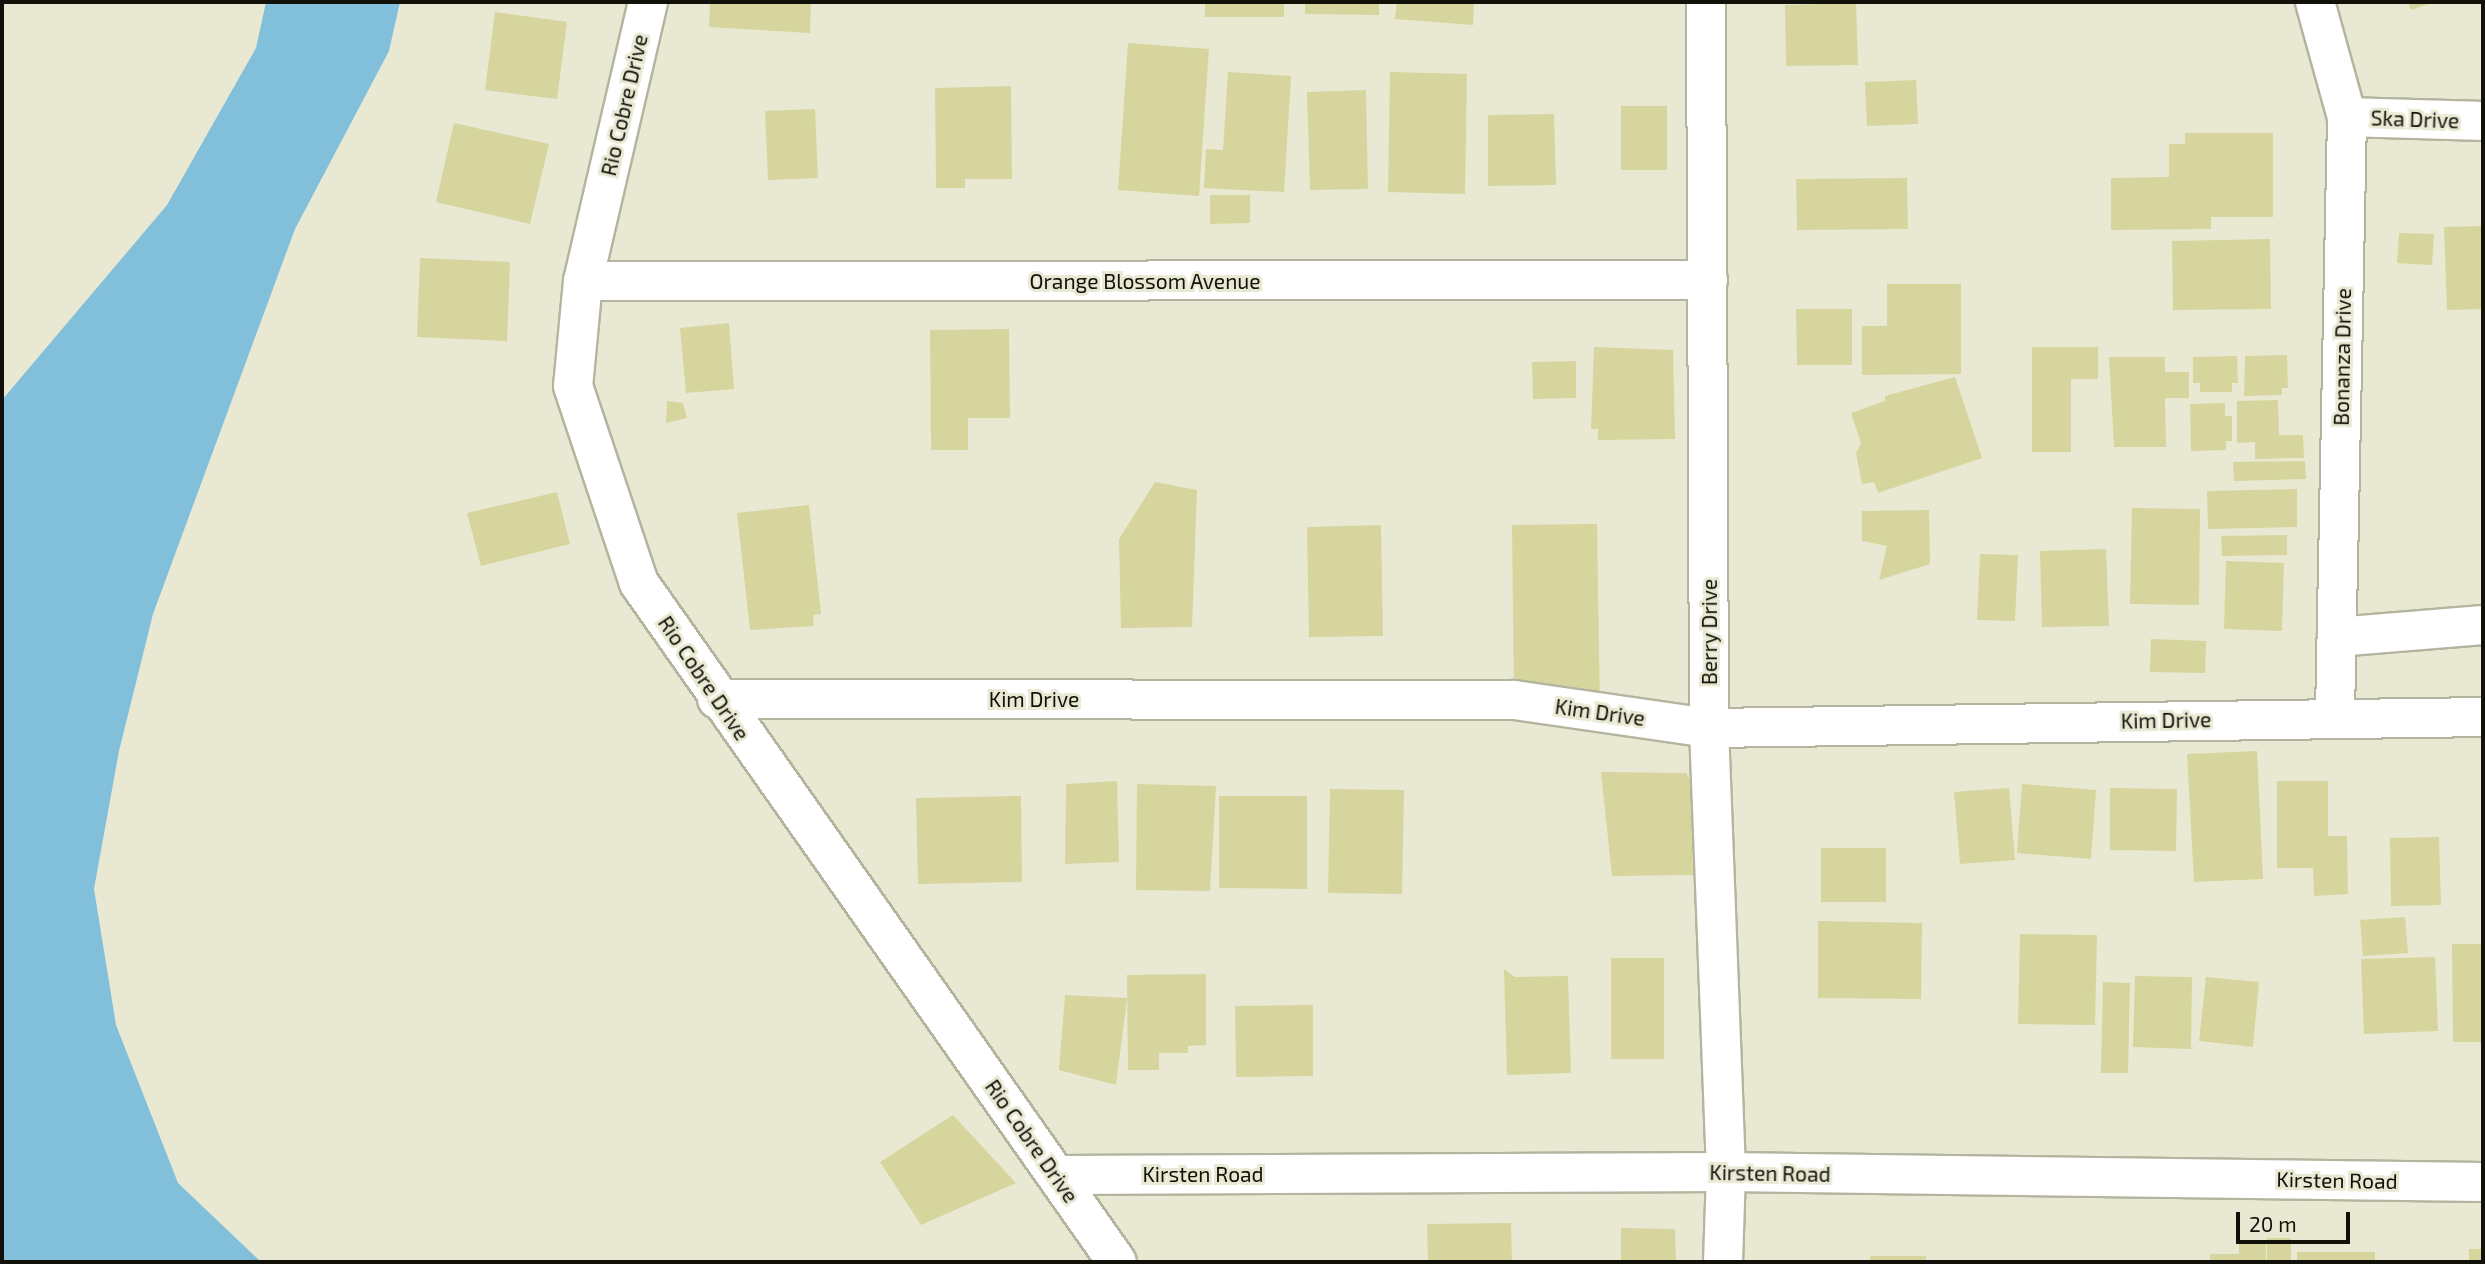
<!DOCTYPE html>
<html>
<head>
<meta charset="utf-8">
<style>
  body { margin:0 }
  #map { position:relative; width:2485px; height:1264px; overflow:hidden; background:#e9e9d3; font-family:"Exo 2",sans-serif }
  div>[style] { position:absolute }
  .water>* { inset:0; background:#82bfdb }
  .building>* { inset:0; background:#d6d59d }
  .roads { filter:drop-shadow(2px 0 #b4b49f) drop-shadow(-2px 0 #b4b49f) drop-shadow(0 2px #b4b49f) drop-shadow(0 -2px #b4b49f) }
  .street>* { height:38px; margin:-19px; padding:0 19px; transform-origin:19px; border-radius:19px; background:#fff }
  span { translate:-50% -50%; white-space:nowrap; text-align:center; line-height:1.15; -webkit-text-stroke:6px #e9e9d3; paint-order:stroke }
  .street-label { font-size:21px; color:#11110a }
  .frame { position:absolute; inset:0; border:4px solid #11110a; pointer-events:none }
  .scale { position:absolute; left:2236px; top:1212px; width:114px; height:32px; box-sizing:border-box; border:4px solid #11110a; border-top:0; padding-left:9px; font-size:21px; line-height:24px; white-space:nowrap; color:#11110a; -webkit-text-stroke:5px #e9e9d3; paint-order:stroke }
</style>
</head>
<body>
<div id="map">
  <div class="water">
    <i style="clip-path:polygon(266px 2px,400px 2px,389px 51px,295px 229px,153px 614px,119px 751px,94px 889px,116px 1025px,178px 1183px,261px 1262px,2px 1262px,2px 400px,167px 205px,256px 48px)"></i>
  </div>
  <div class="building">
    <i style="clip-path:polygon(710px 2px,811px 2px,810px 33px,709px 27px)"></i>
    <i style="clip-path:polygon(1205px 2px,1284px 2px,1284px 17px,1205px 17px)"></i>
    <i style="clip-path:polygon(1305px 2px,1379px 2px,1379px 15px,1305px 14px)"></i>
    <i style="clip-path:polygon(1397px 2px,1474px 2px,1473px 25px,1395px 19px)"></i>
    <i style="clip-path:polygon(2408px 2px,2435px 2px,2411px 10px)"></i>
    <i style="clip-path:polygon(1856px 3px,1858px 65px,1786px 66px,1785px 5px)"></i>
    <i style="clip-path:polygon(495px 12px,567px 22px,557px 99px,485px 90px)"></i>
    <i style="clip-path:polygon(1128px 43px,1209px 49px,1199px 196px,1118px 190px)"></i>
    <i style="clip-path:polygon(1228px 72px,1291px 76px,1284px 192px,1204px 188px,1206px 149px,1223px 150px)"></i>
    <i style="clip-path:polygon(1390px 72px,1467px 74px,1465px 194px,1388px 192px)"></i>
    <i style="clip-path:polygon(1916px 80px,1918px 124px,1867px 126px,1865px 82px)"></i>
    <i style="clip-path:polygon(1011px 86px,1012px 179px,965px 179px,965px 188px,936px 188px,935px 88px)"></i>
    <i style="clip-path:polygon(1366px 90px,1368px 189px,1310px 190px,1307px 92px)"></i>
    <i style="clip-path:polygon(1621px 106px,1667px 106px,1667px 170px,1621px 170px)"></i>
    <i style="clip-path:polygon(815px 109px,818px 178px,768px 180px,765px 111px)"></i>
    <i style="clip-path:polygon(1554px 114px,1556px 185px,1488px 186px,1488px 115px)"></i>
    <i style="clip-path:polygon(454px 123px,549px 144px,530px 224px,436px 202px)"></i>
    <i style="clip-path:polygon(2185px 133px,2273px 133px,2273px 217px,2211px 217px,2211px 229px,2111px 230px,2111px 178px,2169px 177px,2169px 144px,2185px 144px)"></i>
    <i style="clip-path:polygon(1907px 178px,1908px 229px,1797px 230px,1796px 179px)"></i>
    <i style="clip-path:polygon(1210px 195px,1250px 195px,1250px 223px,1210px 224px)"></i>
    <i style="clip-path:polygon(2483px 226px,2483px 309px,2447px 310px,2444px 227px)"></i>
    <i style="clip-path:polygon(2399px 233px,2434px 234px,2432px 265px,2397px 263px)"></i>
    <i style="clip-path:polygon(2270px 239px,2271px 309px,2173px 310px,2172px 241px)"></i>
    <i style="clip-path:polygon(420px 258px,510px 262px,507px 341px,417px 337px)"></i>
    <i style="clip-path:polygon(1887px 284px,1961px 284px,1961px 374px,1862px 375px,1862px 326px,1887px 326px)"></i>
    <i style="clip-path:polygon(1796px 309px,1852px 309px,1852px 365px,1797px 365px)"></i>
    <i style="clip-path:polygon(729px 323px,734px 389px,686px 393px,680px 328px)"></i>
    <i style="clip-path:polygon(1009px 329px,1010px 418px,968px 418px,968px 450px,931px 450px,930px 330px)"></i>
    <i style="clip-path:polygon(1594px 347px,1673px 350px,1675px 439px,1598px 440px,1598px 429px,1591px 429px)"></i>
    <i style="clip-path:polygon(2032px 347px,2098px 347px,2098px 379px,2071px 379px,2071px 452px,2032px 452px)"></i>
    <i style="clip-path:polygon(2287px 355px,2288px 388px,2282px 388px,2282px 395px,2244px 396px,2245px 356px)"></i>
    <i style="clip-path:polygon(2237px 356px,2238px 383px,2232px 383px,2232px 392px,2200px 392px,2200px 383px,2193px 383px,2193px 357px)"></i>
    <i style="clip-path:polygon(2109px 357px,2165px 357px,2165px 372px,2189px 372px,2189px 398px,2165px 398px,2166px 447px,2114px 447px)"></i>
    <i style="clip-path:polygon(1576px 361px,1576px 398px,1533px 399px,1532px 362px)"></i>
    <i style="clip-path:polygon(1955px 377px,1982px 458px,1878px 493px,1874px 482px,1862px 484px,1856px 453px,1861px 443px,1851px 413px,1885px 401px,1885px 396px)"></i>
    <i style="clip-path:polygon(2278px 400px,2279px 435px,2303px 435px,2304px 458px,2255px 459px,2255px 442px,2237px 443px,2237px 401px)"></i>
    <i style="clip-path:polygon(667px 401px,683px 403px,687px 418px,666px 423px)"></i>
    <i style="clip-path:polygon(2225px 403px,2225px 416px,2232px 416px,2232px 441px,2226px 441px,2226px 450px,2191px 451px,2190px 404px)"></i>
    <i style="clip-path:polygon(2305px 461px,2306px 479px,2234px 481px,2233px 462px)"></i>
    <i style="clip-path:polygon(1155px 482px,1197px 490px,1192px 627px,1121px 628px,1119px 539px)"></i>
    <i style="clip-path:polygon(2297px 489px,2297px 527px,2208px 529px,2207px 491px)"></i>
    <i style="clip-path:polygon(557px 492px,570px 544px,481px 566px,467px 513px)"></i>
    <i style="clip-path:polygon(809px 505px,821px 614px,813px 615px,814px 626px,750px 630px,737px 513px)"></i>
    <i style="clip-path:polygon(2132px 508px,2200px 509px,2199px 605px,2130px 604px)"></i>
    <i style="clip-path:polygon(1929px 510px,1930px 564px,1879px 580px,1887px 546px,1862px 541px,1862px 511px)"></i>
    <i style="clip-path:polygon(1597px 524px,1600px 712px,1514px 700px,1512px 525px)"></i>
    <i style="clip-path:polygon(1381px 525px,1383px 636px,1309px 637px,1307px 527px)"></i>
    <i style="clip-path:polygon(2287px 535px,2287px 555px,2222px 556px,2221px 536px)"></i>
    <i style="clip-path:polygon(2106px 549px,2109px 626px,2042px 627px,2040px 551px)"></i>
    <i style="clip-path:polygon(1980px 554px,2018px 555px,2015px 621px,1977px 620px)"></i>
    <i style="clip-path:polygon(2226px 561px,2284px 563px,2282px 631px,2224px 629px)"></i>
    <i style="clip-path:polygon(2151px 639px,2206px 641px,2205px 673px,2150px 672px)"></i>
    <i style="clip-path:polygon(2257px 751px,2263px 879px,2194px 882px,2187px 754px)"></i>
    <i style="clip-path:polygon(1601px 772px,1686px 773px,1691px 782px,1693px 875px,1612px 876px)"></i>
    <i style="clip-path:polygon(1117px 781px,1119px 862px,1065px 864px,1066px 784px)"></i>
    <i style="clip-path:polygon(2277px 781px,2328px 781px,2328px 836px,2347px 836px,2348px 894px,2314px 896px,2313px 868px,2277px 868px)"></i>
    <i style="clip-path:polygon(1137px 784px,1216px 786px,1210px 891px,1136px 890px)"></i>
    <i style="clip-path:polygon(2022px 784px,2096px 790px,2091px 859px,2017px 853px)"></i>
    <i style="clip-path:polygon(2009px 788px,2015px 860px,1960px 864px,1954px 792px)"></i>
    <i style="clip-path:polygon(2110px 788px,2177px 789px,2176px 851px,2110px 850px)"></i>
    <i style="clip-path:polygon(1330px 789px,1404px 790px,1402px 894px,1328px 893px)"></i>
    <i style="clip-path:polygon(1021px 796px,1022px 882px,918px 884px,916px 798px)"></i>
    <i style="clip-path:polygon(1219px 796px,1307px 796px,1307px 889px,1219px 888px)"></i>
    <i style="clip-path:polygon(2439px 837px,2441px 905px,2391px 906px,2390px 838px)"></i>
    <i style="clip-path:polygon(1821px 848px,1886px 848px,1886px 902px,1821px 902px)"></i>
    <i style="clip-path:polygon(2405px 917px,2408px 953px,2363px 956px,2360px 920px)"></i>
    <i style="clip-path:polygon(1818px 921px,1922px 923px,1921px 999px,1818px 998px)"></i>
    <i style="clip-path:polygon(2020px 934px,2097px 935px,2095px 1025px,2018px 1024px)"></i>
    <i style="clip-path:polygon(2452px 944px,2483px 944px,2483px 1042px,2453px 1042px)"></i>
    <i style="clip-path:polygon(2435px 957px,2438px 1031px,2364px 1034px,2361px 959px)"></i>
    <i style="clip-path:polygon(1611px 958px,1664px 958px,1664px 1059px,1611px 1059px)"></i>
    <i style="clip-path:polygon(1504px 969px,1515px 977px,1568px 976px,1571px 1073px,1507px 1075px)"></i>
    <i style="clip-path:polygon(1206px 974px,1206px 1045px,1188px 1046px,1188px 1053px,1159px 1053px,1159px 1070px,1128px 1070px,1127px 975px)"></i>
    <i style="clip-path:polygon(2135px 976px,2192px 977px,2191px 1049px,2133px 1047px)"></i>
    <i style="clip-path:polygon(2206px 977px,2259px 982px,2253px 1047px,2199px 1041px)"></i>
    <i style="clip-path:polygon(2103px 982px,2130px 983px,2128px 1073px,2101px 1073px)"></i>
    <i style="clip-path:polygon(1065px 995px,1127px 998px,1116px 1085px,1059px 1070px)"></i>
    <i style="clip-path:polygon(1313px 1005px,1313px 1076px,1236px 1077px,1235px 1006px)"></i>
    <i style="clip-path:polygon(953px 1115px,1016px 1183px,921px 1225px,880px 1162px)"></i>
    <i style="clip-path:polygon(1511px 1223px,1512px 1262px,1428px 1262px,1427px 1224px)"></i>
    <i style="clip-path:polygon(1621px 1228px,1675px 1229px,1676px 1262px,1621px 1262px)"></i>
    <i style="clip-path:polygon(2267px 1238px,2291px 1238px,2291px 1262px,2267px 1262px)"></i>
    <i style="clip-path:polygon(2239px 1240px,2266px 1240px,2266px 1262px,2210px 1262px,2210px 1254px,2239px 1254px)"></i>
    <i style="clip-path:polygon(2469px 1249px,2483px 1249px,2483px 1262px,2469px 1262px)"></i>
    <i style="clip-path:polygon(2297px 1252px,2375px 1252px,2375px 1262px,2297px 1262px)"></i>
    <i style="clip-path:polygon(1870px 1256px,1926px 1256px,1926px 1262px,1870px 1262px)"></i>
  </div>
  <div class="roads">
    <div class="street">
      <i style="left:648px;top:2px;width:286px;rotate:103.1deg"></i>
      <i style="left:583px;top:281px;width:105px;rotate:95.4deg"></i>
      <i style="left:573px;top:386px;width:208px;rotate:71.5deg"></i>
      <i style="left:639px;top:583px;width:830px;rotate:54.86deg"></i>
      <i style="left:1706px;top:2px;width:726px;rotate:89.76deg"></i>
      <i style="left:1709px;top:728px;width:444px;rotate:87.8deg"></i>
      <i style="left:1726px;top:1172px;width:90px;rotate:91.9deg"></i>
      <i style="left:2315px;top:2px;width:119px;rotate:74.5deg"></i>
      <i style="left:2347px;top:117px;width:600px;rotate:91.15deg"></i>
      <i style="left:2347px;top:117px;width:136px;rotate:1.7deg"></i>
      <i style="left:583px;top:281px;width:1125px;rotate:-0.05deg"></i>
      <i style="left:2337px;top:637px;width:146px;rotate:-4.7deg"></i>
      <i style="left:717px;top:699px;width:797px;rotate:0.07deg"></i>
      <i style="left:1514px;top:700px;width:197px;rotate:8.2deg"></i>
      <i style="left:1709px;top:728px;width:774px;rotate:-0.81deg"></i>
      <i style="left:1057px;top:1175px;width:669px;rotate:-0.26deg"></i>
      <i style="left:1726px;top:1172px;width:757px;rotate:0.76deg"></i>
    </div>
  </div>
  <div class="street-label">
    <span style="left:624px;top:105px;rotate:-77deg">Rio Cobre Drive</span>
    <span style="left:2415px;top:119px;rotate:2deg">Ska Drive</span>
    <span style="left:1145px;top:281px">Orange Blossom Avenue</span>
    <span style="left:2342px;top:357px;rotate:-89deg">Bonanza Drive</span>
    <span style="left:1709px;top:632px;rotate:-90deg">Berry Drive</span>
    <span style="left:704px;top:678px;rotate:56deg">Rio Cobre Drive</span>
    <span style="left:1034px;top:699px">Kim Drive</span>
    <span style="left:1600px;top:712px;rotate:8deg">Kim Drive</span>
    <span style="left:2166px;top:720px;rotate:-1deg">Kim Drive</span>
    <span style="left:1032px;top:1141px;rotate:55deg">Rio Cobre Drive</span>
    <span style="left:1770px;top:1173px;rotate:1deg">Kirsten Road</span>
    <span style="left:1203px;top:1174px">Kirsten Road</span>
    <span style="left:2337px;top:1180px;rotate:1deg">Kirsten Road</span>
  </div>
  <div class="frame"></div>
  <div class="scale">20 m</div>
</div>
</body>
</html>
